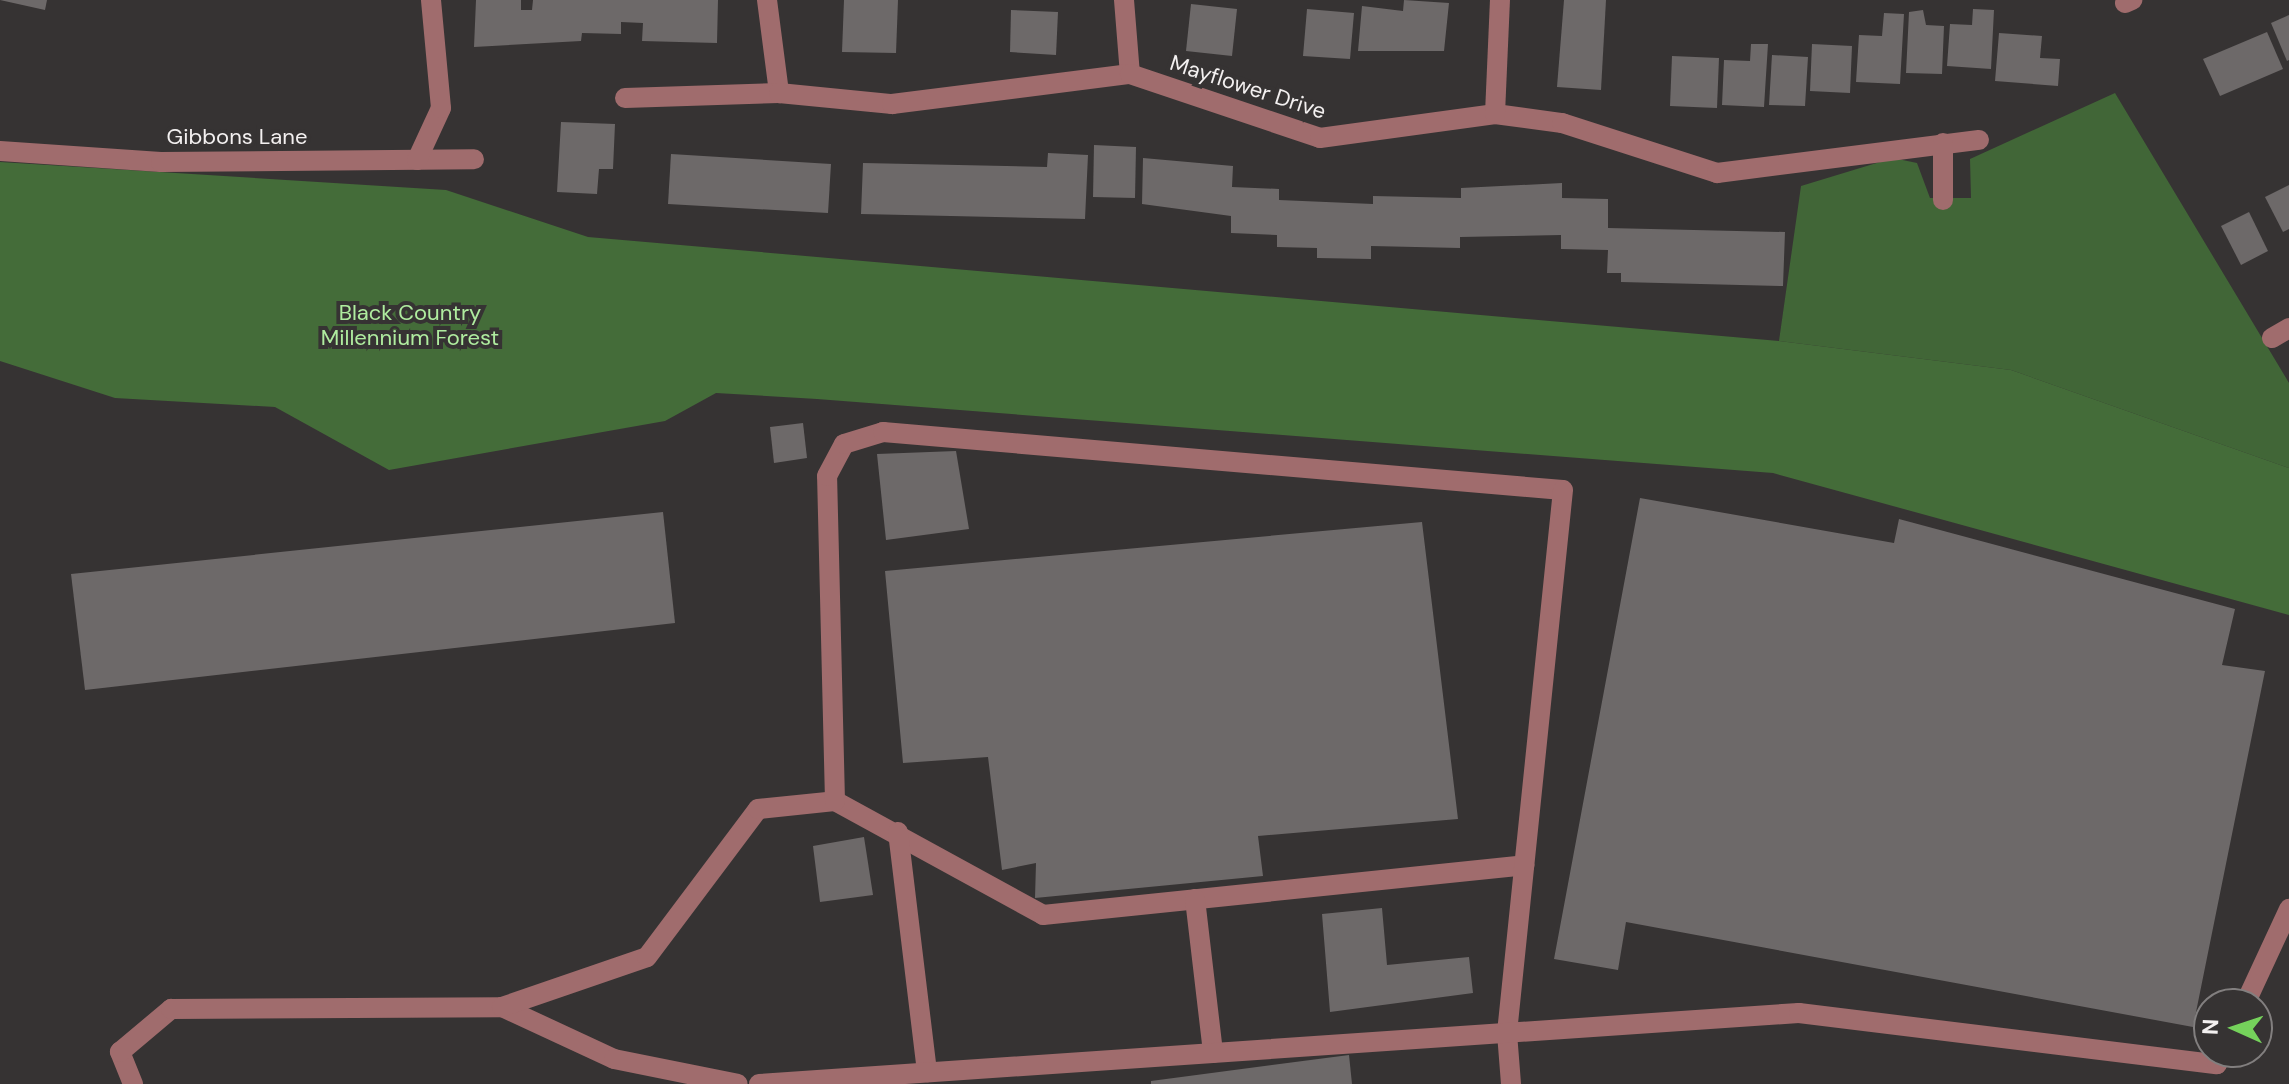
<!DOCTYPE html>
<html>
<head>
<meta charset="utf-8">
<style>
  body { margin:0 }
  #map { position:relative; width:2289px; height:1084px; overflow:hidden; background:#363333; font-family:"DM Sans",sans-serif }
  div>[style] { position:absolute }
  .green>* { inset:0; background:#416637 }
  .forest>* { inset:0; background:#446c39 }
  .building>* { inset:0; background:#6d6969 }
  .minor>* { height:20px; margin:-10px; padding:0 10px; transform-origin:10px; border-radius:10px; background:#a06c6d }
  span { translate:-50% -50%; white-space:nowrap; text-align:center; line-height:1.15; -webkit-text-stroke:8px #363333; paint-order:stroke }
  .street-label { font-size:22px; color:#f3f0f0 }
  .park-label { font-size:22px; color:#afec9f }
  .north { position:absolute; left:2193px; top:988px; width:80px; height:80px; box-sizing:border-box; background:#363333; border:2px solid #827f7f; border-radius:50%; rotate:273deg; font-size:22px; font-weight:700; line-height:32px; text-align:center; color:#f3f0f0 }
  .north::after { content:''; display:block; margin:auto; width:28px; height:36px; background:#75d25b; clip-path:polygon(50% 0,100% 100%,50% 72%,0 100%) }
</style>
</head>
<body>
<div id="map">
  <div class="green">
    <i style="clip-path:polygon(2115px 93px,2289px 383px,2289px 468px,2011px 370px,1779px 341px,1801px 186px,1893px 158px,1917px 163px,1930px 198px,1971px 198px,1970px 159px)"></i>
  </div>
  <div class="forest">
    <i style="clip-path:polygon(0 162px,446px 190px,588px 237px,1779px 341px,2011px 370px,2289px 468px,2289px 615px,1773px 473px,817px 399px,716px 393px,665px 421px,389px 470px,275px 407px,115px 398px,0 361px)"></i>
  </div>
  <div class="building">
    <i style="clip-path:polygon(0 0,47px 0,45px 10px)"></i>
    <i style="clip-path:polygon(476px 0,521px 0,521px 10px,532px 10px,533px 0,718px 0,717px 43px,642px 41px,643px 23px,621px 22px,621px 34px,582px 33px,581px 41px,474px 47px)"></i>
    <i style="clip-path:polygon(844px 0,898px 0,896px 53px,842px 52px)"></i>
    <i style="clip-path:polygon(1404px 0,1449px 3px,1444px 51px,1358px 51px,1362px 6px,1403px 11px)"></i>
    <i style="clip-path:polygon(1564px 0,1606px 0,1601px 90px,1557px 87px)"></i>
    <i style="clip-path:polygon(1191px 4px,1237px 9px,1232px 56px,1186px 51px)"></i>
    <i style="clip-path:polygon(1307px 9px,1354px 13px,1350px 59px,1303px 56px)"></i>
    <i style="clip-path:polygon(1973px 9px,1994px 10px,1991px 69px,1947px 66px,1950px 24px,1972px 25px)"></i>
    <i style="clip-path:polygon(1011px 10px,1058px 12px,1056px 55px,1010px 52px)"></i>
    <i style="clip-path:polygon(1923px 10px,1926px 25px,1944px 26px,1942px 74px,1906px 73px,1909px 12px)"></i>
    <i style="clip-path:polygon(1884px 13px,1904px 14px,1900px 84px,1856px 82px,1859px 35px,1882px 36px)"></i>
    <i style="clip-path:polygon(2289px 15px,2289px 60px,2287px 61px,2271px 23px)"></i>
    <i style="clip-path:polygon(2267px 32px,2283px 69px,2220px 96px,2203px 59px)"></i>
    <i style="clip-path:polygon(1999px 33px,2042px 36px,2040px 58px,2060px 59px,2058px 86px,1995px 81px)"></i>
    <i style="clip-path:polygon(1751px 44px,1768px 44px,1764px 107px,1722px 105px,1724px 60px,1750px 61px)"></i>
    <i style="clip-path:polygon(1812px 44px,1852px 46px,1850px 93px,1810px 91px)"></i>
    <i style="clip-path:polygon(1772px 55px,1808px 57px,1805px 106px,1769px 105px)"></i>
    <i style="clip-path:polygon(1672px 56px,1719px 58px,1717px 108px,1670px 106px)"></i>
    <i style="clip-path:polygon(561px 122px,615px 124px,613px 169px,599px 169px,597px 194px,557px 192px)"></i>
    <i style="clip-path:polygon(1094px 145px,1136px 147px,1135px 198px,1093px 197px)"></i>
    <i style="clip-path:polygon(1048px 153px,1088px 155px,1085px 219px,861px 214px,863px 163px,1047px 167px)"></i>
    <i style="clip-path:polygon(671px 154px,831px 164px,828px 213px,668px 204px)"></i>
    <i style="clip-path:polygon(1143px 158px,1233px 166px,1232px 187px,1279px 189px,1279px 200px,1373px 204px,1373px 196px,1461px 198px,1461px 188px,1562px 183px,1562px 198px,1608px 199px,1608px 228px,1785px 232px,1783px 286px,1621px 282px,1621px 273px,1607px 273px,1608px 250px,1561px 249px,1561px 235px,1460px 237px,1460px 248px,1371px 246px,1371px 259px,1317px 258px,1317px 248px,1277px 247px,1277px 235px,1231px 233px,1231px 216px,1142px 204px)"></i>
    <i style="clip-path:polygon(2289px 185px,2289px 229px,2283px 232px,2265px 197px)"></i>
    <i style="clip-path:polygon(2249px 212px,2268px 251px,2241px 265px,2221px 226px)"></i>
    <i style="clip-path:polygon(803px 423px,807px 458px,774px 463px,770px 427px)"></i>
    <i style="clip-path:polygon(956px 451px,969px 529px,886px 540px,877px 454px)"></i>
    <i style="clip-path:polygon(1640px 498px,1894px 543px,1899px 519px,2235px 609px,2222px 665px,2265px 671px,2193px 1027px,1626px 922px,1618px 970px,1554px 959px)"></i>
    <i style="clip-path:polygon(663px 512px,675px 623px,85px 690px,71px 574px)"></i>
    <i style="clip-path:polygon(1422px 522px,1458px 819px,1258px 836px,1263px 876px,1035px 898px,1036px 863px,1002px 870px,988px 757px,903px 763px,885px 571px)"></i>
    <i style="clip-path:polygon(864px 837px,873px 895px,820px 902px,813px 846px)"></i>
    <i style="clip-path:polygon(1382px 908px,1387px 965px,1469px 957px,1473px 993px,1330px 1012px,1322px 914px)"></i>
    <i style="clip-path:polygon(1349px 1055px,1352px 1084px,1151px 1084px,1151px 1081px)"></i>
  </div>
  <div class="minor">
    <i style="left:767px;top:0;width:94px;rotate:82.6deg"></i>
    <i style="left:1124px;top:0;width:74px;rotate:85.4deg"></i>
    <i style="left:2125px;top:3px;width:8px;rotate:-23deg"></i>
    <i style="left:625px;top:98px;width:154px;rotate:-1.9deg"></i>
    <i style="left:779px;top:93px;width:114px;rotate:5.6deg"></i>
    <i style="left:892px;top:104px;width:240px;rotate:-7.2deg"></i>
    <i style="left:1130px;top:74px;width:200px;rotate:18.6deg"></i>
    <i style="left:1320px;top:138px;width:177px;rotate:-7.8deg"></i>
    <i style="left:1495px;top:114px;width:68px;rotate:7.7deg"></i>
    <i style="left:1562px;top:123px;width:163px;rotate:17.9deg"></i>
    <i style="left:1717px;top:173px;width:264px;rotate:-7.2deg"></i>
    <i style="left:1495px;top:114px;width:114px;rotate:-87.5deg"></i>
    <i style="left:0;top:151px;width:161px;rotate:3.9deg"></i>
    <i style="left:161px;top:162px;width:313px;rotate:-0.5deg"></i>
    <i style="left:417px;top:160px;width:57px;rotate:-65.2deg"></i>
    <i style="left:441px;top:108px;width:108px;rotate:-95.3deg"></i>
    <i style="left:1943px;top:200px;width:57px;rotate:-90deg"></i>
    <i style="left:2272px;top:338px;width:20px;rotate:-30deg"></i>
    <i style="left:835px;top:801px;width:237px;rotate:28.7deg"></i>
    <i style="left:1043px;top:915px;width:484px;rotate:-5.9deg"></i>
    <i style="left:898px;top:832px;width:242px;rotate:83.1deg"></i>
    <i style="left:1195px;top:899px;width:155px;rotate:83.3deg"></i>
    <i style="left:2245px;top:1004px;width:105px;rotate:-65.1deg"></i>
    <i style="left:502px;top:1007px;width:123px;rotate:24.9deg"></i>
    <i style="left:614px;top:1059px;width:126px;rotate:11.4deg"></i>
    <i style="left:133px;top:1084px;width:35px;rotate:-112deg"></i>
    <i style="left:120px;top:1052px;width:67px;rotate:-40.1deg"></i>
    <i style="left:171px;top:1009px;width:331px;rotate:-0.3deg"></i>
    <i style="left:502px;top:1007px;width:153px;rotate:-19deg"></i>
    <i style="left:647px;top:957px;width:185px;rotate:-53.1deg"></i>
    <i style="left:758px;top:809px;width:77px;rotate:-5.9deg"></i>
    <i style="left:835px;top:801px;width:325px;rotate:-91.4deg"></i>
    <i style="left:827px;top:476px;width:36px;rotate:-62deg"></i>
    <i style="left:844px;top:444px;width:41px;rotate:-17.1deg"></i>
    <i style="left:883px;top:432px;width:682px;rotate:4.88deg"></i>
    <i style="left:1563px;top:490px;width:546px;rotate:95.89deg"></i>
    <i style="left:1507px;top:1033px;width:51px;rotate:85.5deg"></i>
    <i style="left:759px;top:1084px;width:1042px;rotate:-3.91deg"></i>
    <i style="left:1799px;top:1013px;width:421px;rotate:7deg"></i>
    <i style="left:2217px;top:1064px;width:13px;rotate:-63deg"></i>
  </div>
  <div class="street-label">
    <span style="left:1248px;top:87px;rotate:18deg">Mayflower Drive</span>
    <span style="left:237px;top:137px">Gibbons Lane</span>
  </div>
  <div class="park-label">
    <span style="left:410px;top:325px">Black Country<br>Millennium Forest</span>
  </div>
  <div class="north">N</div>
</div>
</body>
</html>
